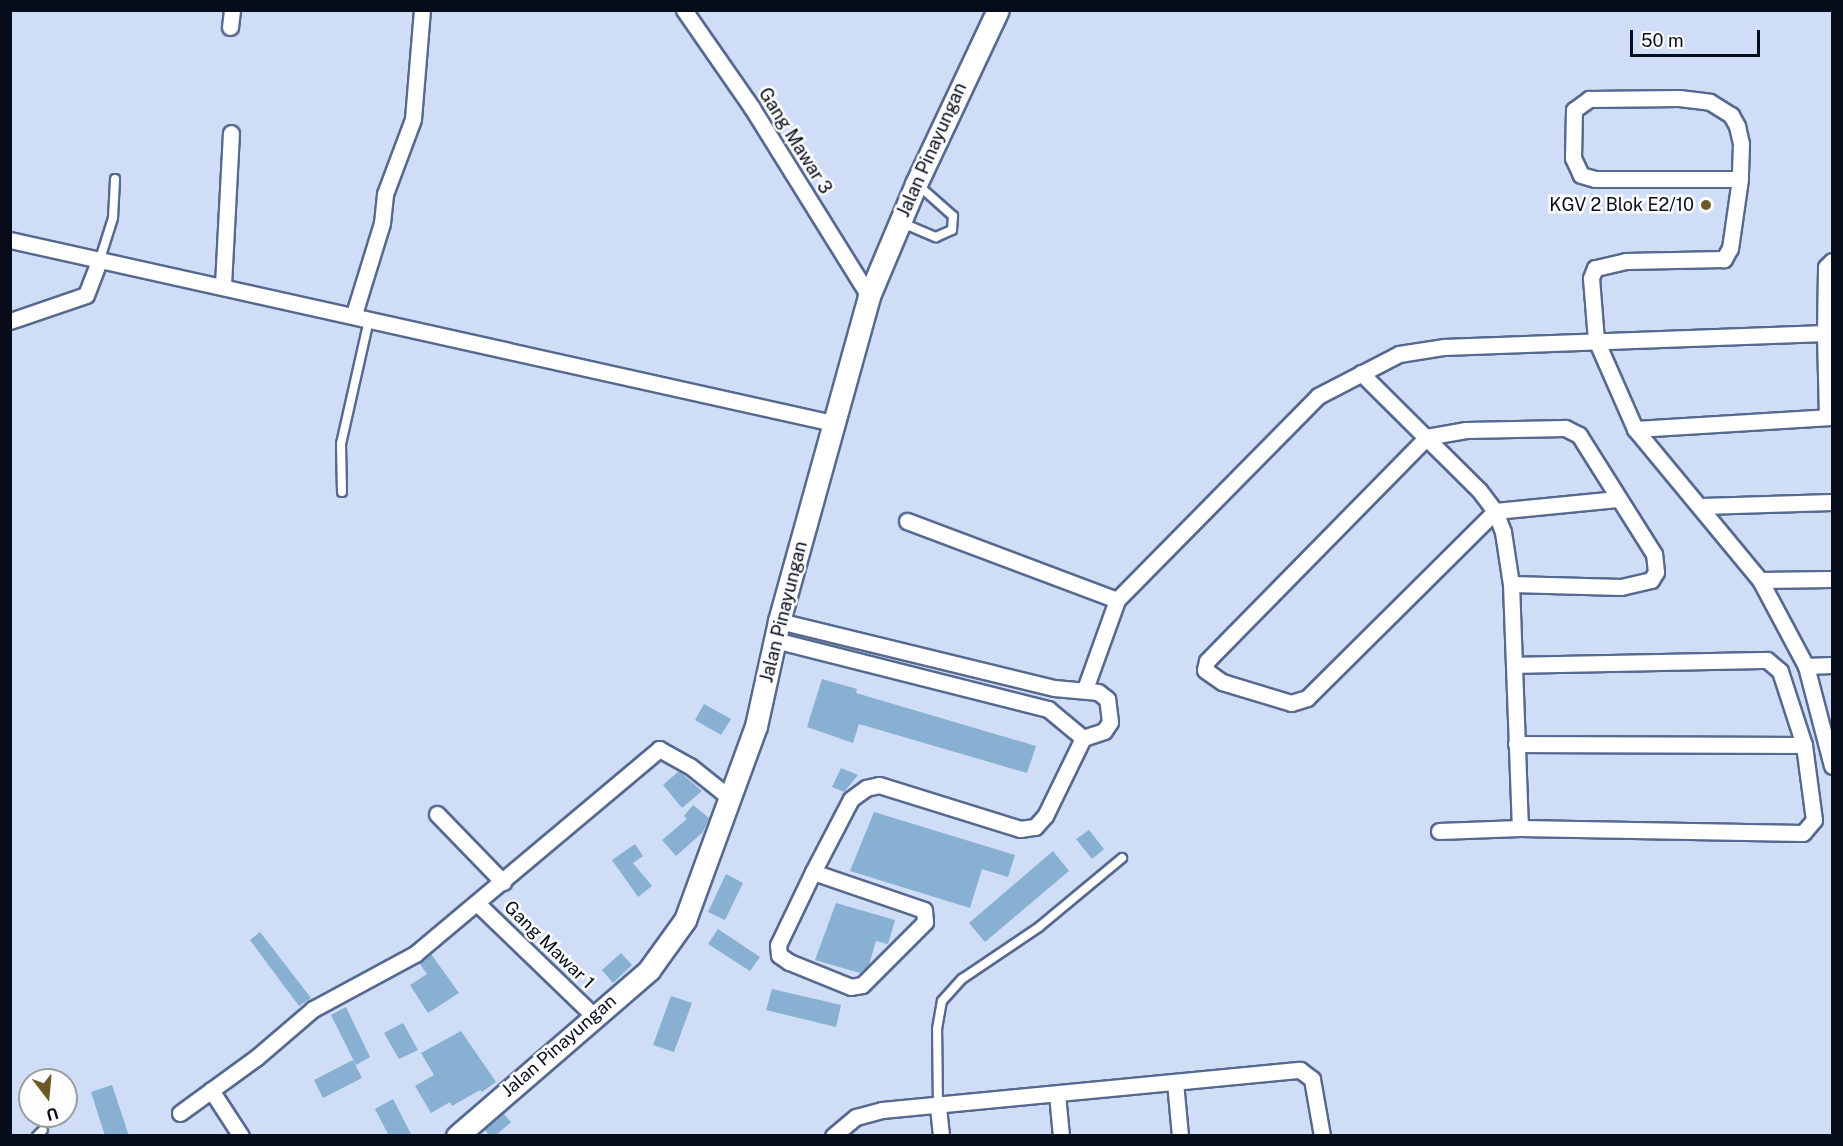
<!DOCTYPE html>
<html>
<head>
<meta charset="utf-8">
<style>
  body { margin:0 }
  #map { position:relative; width:1843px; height:1146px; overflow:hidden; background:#cfddf7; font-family:"Public Sans",sans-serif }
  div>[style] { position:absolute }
  .building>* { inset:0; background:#87b0d2 }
  .roads { filter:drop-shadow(2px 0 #566990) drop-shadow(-2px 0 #566990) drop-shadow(0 2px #566990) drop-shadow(0 -2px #566990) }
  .service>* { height:8px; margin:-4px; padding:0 4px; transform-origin:4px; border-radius:4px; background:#fff }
  .minor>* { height:15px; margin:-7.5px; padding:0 7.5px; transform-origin:7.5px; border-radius:7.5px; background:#fff }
  .secondary>* { height:21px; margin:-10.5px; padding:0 10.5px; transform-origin:10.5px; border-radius:10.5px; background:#fff }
  .dots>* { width:16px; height:16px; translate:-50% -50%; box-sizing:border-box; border:3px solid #fdfdfd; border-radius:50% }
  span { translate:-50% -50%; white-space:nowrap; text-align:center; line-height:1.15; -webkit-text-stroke:5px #fdfdfd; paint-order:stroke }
  .street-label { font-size:18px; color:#060c1a }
  .poi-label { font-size:18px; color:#060c1a }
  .right { translate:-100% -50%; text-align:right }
  .frame { position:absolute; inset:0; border:12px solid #060c1a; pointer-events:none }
  .north { position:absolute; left:18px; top:1068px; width:60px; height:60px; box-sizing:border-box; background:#fdfdfd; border:2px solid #9a9da2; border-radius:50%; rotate:164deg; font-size:16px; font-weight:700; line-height:24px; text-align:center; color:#060c1a }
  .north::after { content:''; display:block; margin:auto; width:21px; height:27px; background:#6f5828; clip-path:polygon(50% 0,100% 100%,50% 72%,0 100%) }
  .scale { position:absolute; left:1630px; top:30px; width:130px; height:27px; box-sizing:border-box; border:3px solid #060c1a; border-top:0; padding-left:8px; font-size:18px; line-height:21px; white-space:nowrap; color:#060c1a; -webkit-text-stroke:4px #fdfdfd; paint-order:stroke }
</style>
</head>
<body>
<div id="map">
  <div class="building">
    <i style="clip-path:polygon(822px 679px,857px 689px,856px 693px,1036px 746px,1027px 773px,859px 724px,853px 743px,807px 727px)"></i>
    <i style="clip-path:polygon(704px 704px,731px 719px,721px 735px,695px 720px)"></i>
    <i style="clip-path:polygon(841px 768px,858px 775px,844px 792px,832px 787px)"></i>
    <i style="clip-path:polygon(679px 771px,702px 791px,682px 808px,663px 785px)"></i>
    <i style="clip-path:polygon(693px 805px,709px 818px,703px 832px,676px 856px,662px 840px,687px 819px,684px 816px)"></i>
    <i style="clip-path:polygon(874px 812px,1015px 855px,1008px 877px,982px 869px,970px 908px,850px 871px)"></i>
    <i style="clip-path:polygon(1089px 830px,1104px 849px,1092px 859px,1076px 839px)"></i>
    <i style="clip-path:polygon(635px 844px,643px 856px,633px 863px,652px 886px,638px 897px,612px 860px)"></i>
    <i style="clip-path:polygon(1053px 851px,1069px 871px,985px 942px,969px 923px)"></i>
    <i style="clip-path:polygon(726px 874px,743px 883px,725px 920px,708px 912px)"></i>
    <i style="clip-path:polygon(836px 903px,895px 920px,888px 944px,876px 941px,869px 965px,860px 973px,815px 960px)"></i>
    <i style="clip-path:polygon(718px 929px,760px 957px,750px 971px,708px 944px)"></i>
    <i style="clip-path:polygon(260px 932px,311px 998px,299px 1006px,250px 940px)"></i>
    <i style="clip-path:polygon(621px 953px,632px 965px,613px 983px,602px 970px)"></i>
    <i style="clip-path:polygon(431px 954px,459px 993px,428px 1013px,410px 985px,427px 974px,419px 963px)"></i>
    <i style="clip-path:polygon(772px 989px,841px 1005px,836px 1027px,766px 1010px)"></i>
    <i style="clip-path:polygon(671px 996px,692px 1003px,674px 1052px,653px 1045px)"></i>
    <i style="clip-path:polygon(346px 1007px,370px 1057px,356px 1065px,331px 1015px)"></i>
    <i style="clip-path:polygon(403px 1023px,418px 1050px,399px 1059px,384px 1033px)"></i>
    <i style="clip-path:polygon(461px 1031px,496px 1082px,482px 1092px,480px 1090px,452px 1106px,450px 1102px,431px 1113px,415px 1086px,434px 1075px,421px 1053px)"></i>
    <i style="clip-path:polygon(353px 1060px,362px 1078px,323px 1098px,314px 1080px)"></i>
    <i style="clip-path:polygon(112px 1085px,129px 1136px,105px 1136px,91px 1092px)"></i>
    <i style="clip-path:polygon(393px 1099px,412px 1136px,389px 1136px,375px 1109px)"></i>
    <i style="clip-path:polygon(503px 1113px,511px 1122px,495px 1136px,490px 1136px,484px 1129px)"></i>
  </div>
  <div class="roads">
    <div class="service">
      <i style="left:900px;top:222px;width:39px;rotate:23deg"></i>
      <i style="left:936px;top:237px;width:17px;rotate:-24deg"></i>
      <i style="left:952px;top:230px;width:14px;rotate:-86deg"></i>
      <i style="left:953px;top:216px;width:48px;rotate:-138.4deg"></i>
      <i style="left:100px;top:259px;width:43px;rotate:-72.4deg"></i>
      <i style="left:113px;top:218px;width:39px;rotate:-87deg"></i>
      <i style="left:342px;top:492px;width:48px;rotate:-91.2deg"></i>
      <i style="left:341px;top:444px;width:127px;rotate:-77.3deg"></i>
      <i style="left:938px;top:1106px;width:77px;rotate:-90.7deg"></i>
      <i style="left:937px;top:1029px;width:28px;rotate:-80deg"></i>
      <i style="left:942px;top:1001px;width:30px;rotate:-48deg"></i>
      <i style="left:962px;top:979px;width:93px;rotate:-34deg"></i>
      <i style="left:1039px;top:927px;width:108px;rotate:-39.7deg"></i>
      <i style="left:37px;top:1136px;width:8px;rotate:-45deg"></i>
    </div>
    <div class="minor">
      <i style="left:684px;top:10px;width:119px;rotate:55.2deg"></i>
      <i style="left:752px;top:108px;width:221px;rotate:58.1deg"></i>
      <i style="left:230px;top:27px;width:17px;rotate:-83deg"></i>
      <i style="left:1740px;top:179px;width:145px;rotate:180deg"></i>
      <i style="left:1595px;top:179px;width:15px;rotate:-164deg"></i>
      <i style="left:1581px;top:175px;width:19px;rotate:-115deg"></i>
      <i style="left:1573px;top:158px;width:48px;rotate:-88.8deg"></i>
      <i style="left:1574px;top:110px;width:19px;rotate:-36deg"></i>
      <i style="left:1589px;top:99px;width:90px;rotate:-0.6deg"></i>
      <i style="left:1679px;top:98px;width:31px;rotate:7deg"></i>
      <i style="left:1710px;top:102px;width:25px;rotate:32deg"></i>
      <i style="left:1731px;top:115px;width:13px;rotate:61deg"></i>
      <i style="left:1737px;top:126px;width:18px;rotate:77deg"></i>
      <i style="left:1741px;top:144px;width:35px;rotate:92deg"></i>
      <i style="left:1740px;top:179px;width:70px;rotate:98.2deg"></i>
      <i style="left:1730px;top:248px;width:13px;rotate:119deg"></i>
      <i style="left:1724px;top:259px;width:98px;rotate:178.8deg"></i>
      <i style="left:1626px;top:261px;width:32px;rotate:167deg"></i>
      <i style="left:1595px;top:268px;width:11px;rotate:112deg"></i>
      <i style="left:1591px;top:278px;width:62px;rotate:85.4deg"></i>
      <i style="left:1596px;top:340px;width:97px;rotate:66.3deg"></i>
      <i style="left:1635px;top:429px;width:196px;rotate:50.4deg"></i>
      <i style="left:1760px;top:580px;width:98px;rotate:61.9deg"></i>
      <i style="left:1806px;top:666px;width:103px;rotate:75.4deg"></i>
      <i style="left:10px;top:240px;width:843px;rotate:12.54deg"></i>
      <i style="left:223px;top:285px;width:152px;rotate:-87deg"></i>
      <i style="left:354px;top:314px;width:95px;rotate:-72.9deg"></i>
      <i style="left:382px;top:223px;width:29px;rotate:-84deg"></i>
      <i style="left:385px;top:194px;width:80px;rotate:-69.5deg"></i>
      <i style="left:413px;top:119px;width:109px;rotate:-85.3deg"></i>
      <i style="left:10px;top:321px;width:80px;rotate:-18.9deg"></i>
      <i style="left:86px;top:295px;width:39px;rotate:-69deg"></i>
      <i style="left:1361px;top:373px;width:166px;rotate:44.8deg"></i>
      <i style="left:1479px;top:490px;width:26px;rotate:53deg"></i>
      <i style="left:1495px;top:511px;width:22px;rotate:69deg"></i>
      <i style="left:1503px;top:532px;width:53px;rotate:81.3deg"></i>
      <i style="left:1511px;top:584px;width:244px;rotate:87.9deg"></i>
      <i style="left:1827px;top:417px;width:84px;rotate:-91.4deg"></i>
      <i style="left:1825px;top:333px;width:7px"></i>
      <i style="left:1635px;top:429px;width:197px;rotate:-3.5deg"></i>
      <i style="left:1702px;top:506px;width:130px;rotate:-1.8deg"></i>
      <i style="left:907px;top:521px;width:224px;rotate:20.6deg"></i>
      <i style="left:1760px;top:580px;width:72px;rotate:-0.8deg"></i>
      <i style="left:1511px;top:584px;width:110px;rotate:1.6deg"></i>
      <i style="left:1621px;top:587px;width:31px;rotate:-13deg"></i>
      <i style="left:1651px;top:580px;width:9px;rotate:-58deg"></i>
      <i style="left:1656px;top:572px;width:18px;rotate:-96deg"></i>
      <i style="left:1654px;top:554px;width:141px;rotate:-122.2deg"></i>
      <i style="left:1579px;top:435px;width:16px;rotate:-153deg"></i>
      <i style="left:1565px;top:428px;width:99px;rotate:178.8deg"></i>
      <i style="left:1466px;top:430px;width:40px;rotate:170deg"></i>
      <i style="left:1427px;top:437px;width:314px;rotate:134.5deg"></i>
      <i style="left:1207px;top:661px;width:9px;rotate:103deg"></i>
      <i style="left:1205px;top:670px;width:21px;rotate:35deg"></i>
      <i style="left:1222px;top:682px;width:72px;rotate:16.9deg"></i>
      <i style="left:1291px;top:703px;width:17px;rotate:-17deg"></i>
      <i style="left:1307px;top:698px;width:265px;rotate:-44.8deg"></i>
      <i style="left:1495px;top:511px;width:123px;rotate:-5.6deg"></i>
      <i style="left:775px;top:640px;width:282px;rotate:14.2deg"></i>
      <i style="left:1048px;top:709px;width:45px;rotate:39.6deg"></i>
      <i style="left:1083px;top:738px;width:22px;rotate:-18deg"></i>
      <i style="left:1104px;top:731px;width:11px;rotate:-56deg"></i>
      <i style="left:1110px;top:722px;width:23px;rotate:-97deg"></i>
      <i style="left:1107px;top:699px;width:11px;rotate:-142deg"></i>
      <i style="left:1098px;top:692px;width:44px;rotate:-174.8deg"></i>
      <i style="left:1054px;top:688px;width:283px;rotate:-166.3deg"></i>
      <i style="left:1806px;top:666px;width:26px;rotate:-2deg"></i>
      <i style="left:1085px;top:689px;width:95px;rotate:-70.2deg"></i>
      <i style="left:1117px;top:600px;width:286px;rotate:-45.4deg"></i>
      <i style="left:1318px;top:396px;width:91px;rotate:-27.4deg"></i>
      <i style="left:1399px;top:354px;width:46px;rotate:-8.8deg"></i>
      <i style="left:1444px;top:347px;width:381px;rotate:-2.1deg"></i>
      <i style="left:1825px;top:333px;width:66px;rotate:-89.1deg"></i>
      <i style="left:1826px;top:267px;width:8px;rotate:-45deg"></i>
      <i style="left:1516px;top:744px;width:288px;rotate:0.2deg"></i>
      <i style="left:437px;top:814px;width:95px;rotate:45.9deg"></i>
      <i style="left:1439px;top:831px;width:81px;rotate:-2.1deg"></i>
      <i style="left:1520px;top:828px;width:283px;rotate:1deg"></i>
      <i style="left:1803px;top:833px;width:17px;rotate:-50deg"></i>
      <i style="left:1814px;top:820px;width:76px;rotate:-97.6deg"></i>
      <i style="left:1804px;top:745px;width:78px;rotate:-108deg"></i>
      <i style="left:1780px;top:671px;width:17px;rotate:-140deg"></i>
      <i style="left:1767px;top:660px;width:252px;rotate:178.9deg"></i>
      <i style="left:813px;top:872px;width:117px;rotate:18.9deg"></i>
      <i style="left:924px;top:910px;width:12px;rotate:85deg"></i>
      <i style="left:925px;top:922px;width:89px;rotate:135deg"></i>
      <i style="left:862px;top:985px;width:11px;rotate:170deg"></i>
      <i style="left:851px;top:987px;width:67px;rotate:-158deg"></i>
      <i style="left:789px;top:962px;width:12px;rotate:-145deg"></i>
      <i style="left:779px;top:955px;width:10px;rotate:-96deg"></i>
      <i style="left:778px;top:945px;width:81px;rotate:-64.4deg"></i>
      <i style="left:813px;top:872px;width:82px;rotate:-62.5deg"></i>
      <i style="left:851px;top:799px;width:19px;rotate:-36deg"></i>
      <i style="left:866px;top:788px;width:13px;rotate:-13deg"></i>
      <i style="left:879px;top:785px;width:148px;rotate:17.3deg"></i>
      <i style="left:1020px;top:829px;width:15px;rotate:-8deg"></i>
      <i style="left:1035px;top:827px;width:15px;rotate:-48deg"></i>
      <i style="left:1045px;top:816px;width:87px;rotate:-64deg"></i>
      <i style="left:478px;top:904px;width:160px;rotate:44deg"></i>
      <i style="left:1175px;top:1082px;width:54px;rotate:84.7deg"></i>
      <i style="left:211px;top:1090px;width:55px;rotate:56.9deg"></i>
      <i style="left:1057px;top:1094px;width:42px;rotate:84.6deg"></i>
      <i style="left:938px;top:1107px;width:29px;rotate:84deg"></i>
      <i style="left:180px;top:1113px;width:95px;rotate:-36deg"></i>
      <i style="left:257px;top:1057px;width:74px;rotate:-40.6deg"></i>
      <i style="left:313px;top:1009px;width:116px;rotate:-28.3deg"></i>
      <i style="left:415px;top:954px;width:319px;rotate:-40deg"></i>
      <i style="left:659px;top:749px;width:35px;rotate:29deg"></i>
      <i style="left:690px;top:766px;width:51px;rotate:38.7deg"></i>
      <i style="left:833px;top:1136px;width:30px;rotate:-40deg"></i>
      <i style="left:856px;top:1117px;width:27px;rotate:-15deg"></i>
      <i style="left:882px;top:1110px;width:420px;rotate:-5.5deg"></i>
      <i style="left:1300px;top:1070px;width:15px;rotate:37deg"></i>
      <i style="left:1312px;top:1079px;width:58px;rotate:80deg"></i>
    </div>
    <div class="secondary">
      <i style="left:457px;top:1136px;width:254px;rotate:-40.8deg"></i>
      <i style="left:649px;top:970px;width:62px;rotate:-54.2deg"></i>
      <i style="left:685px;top:920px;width:207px;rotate:-69.9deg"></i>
      <i style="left:756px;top:726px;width:107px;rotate:-77.6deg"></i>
      <i style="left:779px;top:621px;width:337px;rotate:-74.5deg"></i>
      <i style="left:869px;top:296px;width:121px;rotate:-67.2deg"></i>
      <i style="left:916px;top:184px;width:192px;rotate:-64.8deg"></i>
    </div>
  </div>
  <div class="dots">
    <i style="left:1706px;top:205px;background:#6f5828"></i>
  </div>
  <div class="street-label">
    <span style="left:795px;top:141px;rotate:58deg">Gang Mawar 3</span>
    <span style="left:932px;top:150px;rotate:-66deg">Jalan Pinayungan</span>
    <span style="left:784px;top:612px;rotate:-76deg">Jalan Pinayungan</span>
    <span style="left:549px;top:945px;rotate:44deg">Gang Mawar 1</span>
    <span style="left:559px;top:1046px;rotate:-41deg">Jalan Pinayungan</span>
  </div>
  <div class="poi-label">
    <span class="right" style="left:1694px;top:205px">KGV 2 Blok E2/10</span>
  </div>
  <div class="frame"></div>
  <div class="north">U</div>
  <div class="scale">50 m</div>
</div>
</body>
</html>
